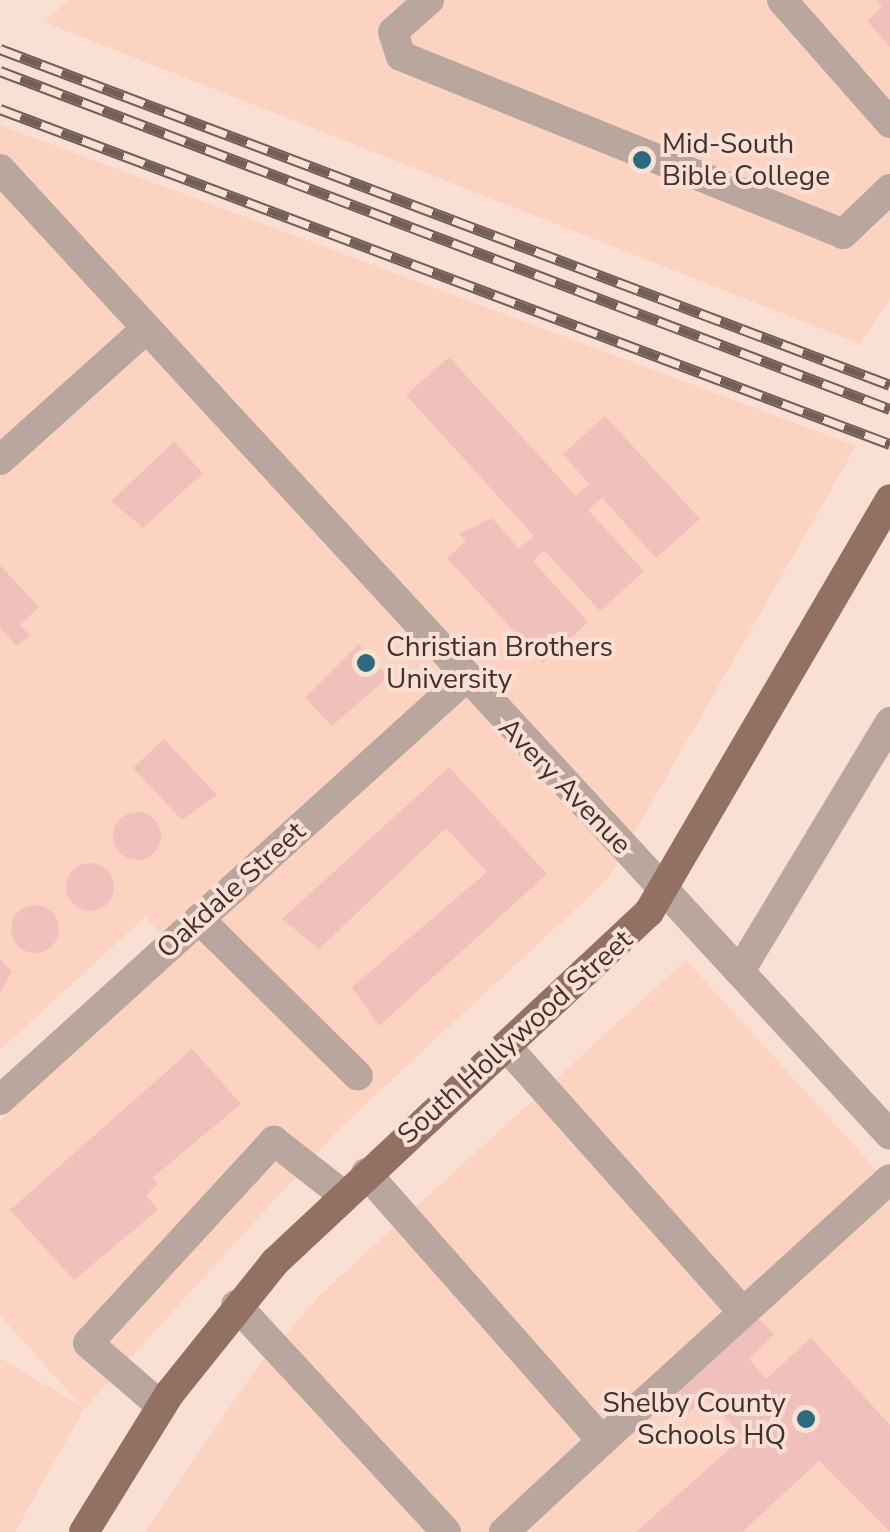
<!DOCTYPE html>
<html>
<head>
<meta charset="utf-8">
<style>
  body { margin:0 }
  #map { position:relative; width:890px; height:1532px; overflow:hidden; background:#fadfd4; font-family:"Nunito Sans",sans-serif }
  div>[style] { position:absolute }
  .built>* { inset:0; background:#fcd3c1 }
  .building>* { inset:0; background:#efc0bc }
  .round { border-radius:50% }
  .minor>* { height:30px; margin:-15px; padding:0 15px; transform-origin:15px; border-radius:15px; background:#b9a69e }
  .major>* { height:30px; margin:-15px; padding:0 15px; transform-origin:15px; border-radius:15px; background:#927163 }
  .rail>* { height:11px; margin-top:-5.5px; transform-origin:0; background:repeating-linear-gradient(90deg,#fadfd4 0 22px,#725f57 0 44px); box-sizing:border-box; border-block:2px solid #725f57 }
  .dots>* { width:28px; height:28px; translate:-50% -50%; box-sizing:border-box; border:5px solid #fadfd4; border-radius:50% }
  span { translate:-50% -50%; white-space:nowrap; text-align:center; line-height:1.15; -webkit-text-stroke:8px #fadfd4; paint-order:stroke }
  .poi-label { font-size:28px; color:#43322b }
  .left { translate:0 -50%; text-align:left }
  .right { translate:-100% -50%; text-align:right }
  .street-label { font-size:28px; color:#43322b }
</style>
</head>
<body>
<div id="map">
  <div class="built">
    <i style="clip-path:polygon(69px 0,890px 0,890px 299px,860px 344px,44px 22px)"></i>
    <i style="clip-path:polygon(0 125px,856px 446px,608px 879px,341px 1127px,84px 1409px,15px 1532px,0 1532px,0 1358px,81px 1406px,0 1315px,0 1121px,181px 955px,145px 917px,0 1050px)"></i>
    <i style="clip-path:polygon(686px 960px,890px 1185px,890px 1532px,145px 1532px,255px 1370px,321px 1294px)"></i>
  </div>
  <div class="building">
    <i style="clip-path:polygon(876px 0,890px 0,890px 47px,867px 21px,882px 7px)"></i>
    <i style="clip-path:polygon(449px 357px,576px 496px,589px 484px,563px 454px,605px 416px,700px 519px,656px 558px,602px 498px,588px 510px,644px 571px,600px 611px,544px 550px,533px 561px,588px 622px,543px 663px,447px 558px,466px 541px,459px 534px,492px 518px,519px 549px,534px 536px,406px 395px)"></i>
    <i style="clip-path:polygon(174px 442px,203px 473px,143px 528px,111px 501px)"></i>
    <i style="clip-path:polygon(0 565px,39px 607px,20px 625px,30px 635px,17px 646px,0 628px)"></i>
    <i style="clip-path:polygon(359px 644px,388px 677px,332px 726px,305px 698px)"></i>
    <i style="clip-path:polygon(164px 739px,217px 795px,182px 820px,133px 768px)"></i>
    <i style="clip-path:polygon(449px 767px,547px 874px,379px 1026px,352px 987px,487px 872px,446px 828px,319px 949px,282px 919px)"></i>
    <i class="round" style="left:113px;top:812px;width:48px;height:48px"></i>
    <i class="round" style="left:66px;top:863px;width:48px;height:48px"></i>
    <i class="round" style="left:11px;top:905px;width:48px;height:48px"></i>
    <i style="clip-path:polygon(0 959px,12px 971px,0 993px)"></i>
    <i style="clip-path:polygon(192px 1049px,241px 1104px,152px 1178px,158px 1184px,146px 1195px,158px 1210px,74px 1280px,10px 1210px)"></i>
    <i style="clip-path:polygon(751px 1311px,774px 1334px,749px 1359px,766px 1379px,811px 1338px,890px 1425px,890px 1532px,819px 1461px,742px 1532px,636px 1532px,743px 1437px,706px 1397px,688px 1413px,664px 1390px)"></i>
  </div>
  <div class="minor">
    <i style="left:429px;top:0;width:48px;rotate:138.4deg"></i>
    <i style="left:393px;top:32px;width:25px;rotate:72deg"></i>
    <i style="left:401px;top:56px;width:476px;rotate:21.9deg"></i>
    <i style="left:843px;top:234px;width:65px;rotate:-43.8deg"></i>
    <i style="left:782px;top:0;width:164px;rotate:48.7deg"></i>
    <i style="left:0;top:169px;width:1313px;rotate:47.34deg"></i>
    <i style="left:0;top:460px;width:193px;rotate:-41.9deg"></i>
    <i style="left:199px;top:919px;width:223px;rotate:44.6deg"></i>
    <i style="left:740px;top:971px;width:291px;rotate:-58.9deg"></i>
    <i style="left:506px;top:1046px;width:356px;rotate:48.3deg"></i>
    <i style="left:0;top:1100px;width:624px;rotate:-42.21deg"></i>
    <i style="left:366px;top:1173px;width:357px;rotate:48.6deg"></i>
    <i style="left:602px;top:1441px;width:389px;rotate:-42.3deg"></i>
    <i style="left:236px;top:1305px;width:309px;rotate:47.2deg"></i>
    <i style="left:161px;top:1406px;width:96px;rotate:-139.2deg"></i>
    <i style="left:88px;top:1343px;width:275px;rotate:-47.4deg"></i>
    <i style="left:274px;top:1141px;width:88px;rotate:38deg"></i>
    <i style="left:504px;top:1532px;width:134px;rotate:-42.9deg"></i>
  </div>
  <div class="major">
    <i style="left:84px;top:1532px;width:163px;rotate:-58.3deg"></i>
    <i style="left:170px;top:1393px;width:168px;rotate:-51.3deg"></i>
    <i style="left:275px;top:1262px;width:512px;rotate:-43.1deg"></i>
    <i style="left:649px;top:912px;width:478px;rotate:-59.7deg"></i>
  </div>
  <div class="rail">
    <i style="left:0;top:49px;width:951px;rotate:20.68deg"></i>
    <i style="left:0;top:71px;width:952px;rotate:20.8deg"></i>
    <i style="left:0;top:109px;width:951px;rotate:20.63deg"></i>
  </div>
  <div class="dots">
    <i style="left:642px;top:160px;background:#2c6a80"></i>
    <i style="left:366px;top:663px;background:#2c6a80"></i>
    <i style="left:806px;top:1419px;background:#2c6a80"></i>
  </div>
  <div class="poi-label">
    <span class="left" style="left:662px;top:160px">Mid-South<br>Bible College</span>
    <span class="left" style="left:386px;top:663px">Christian Brothers<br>University</span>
    <span class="right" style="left:786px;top:1419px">Shelby County<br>Schools HQ</span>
  </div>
  <div class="street-label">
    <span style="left:565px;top:786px;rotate:46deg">Avery Avenue</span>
    <span style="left:231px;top:890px;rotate:-42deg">Oakdale Street</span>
    <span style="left:515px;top:1037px;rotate:-42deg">South Hollywood Street</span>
  </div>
</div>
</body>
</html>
